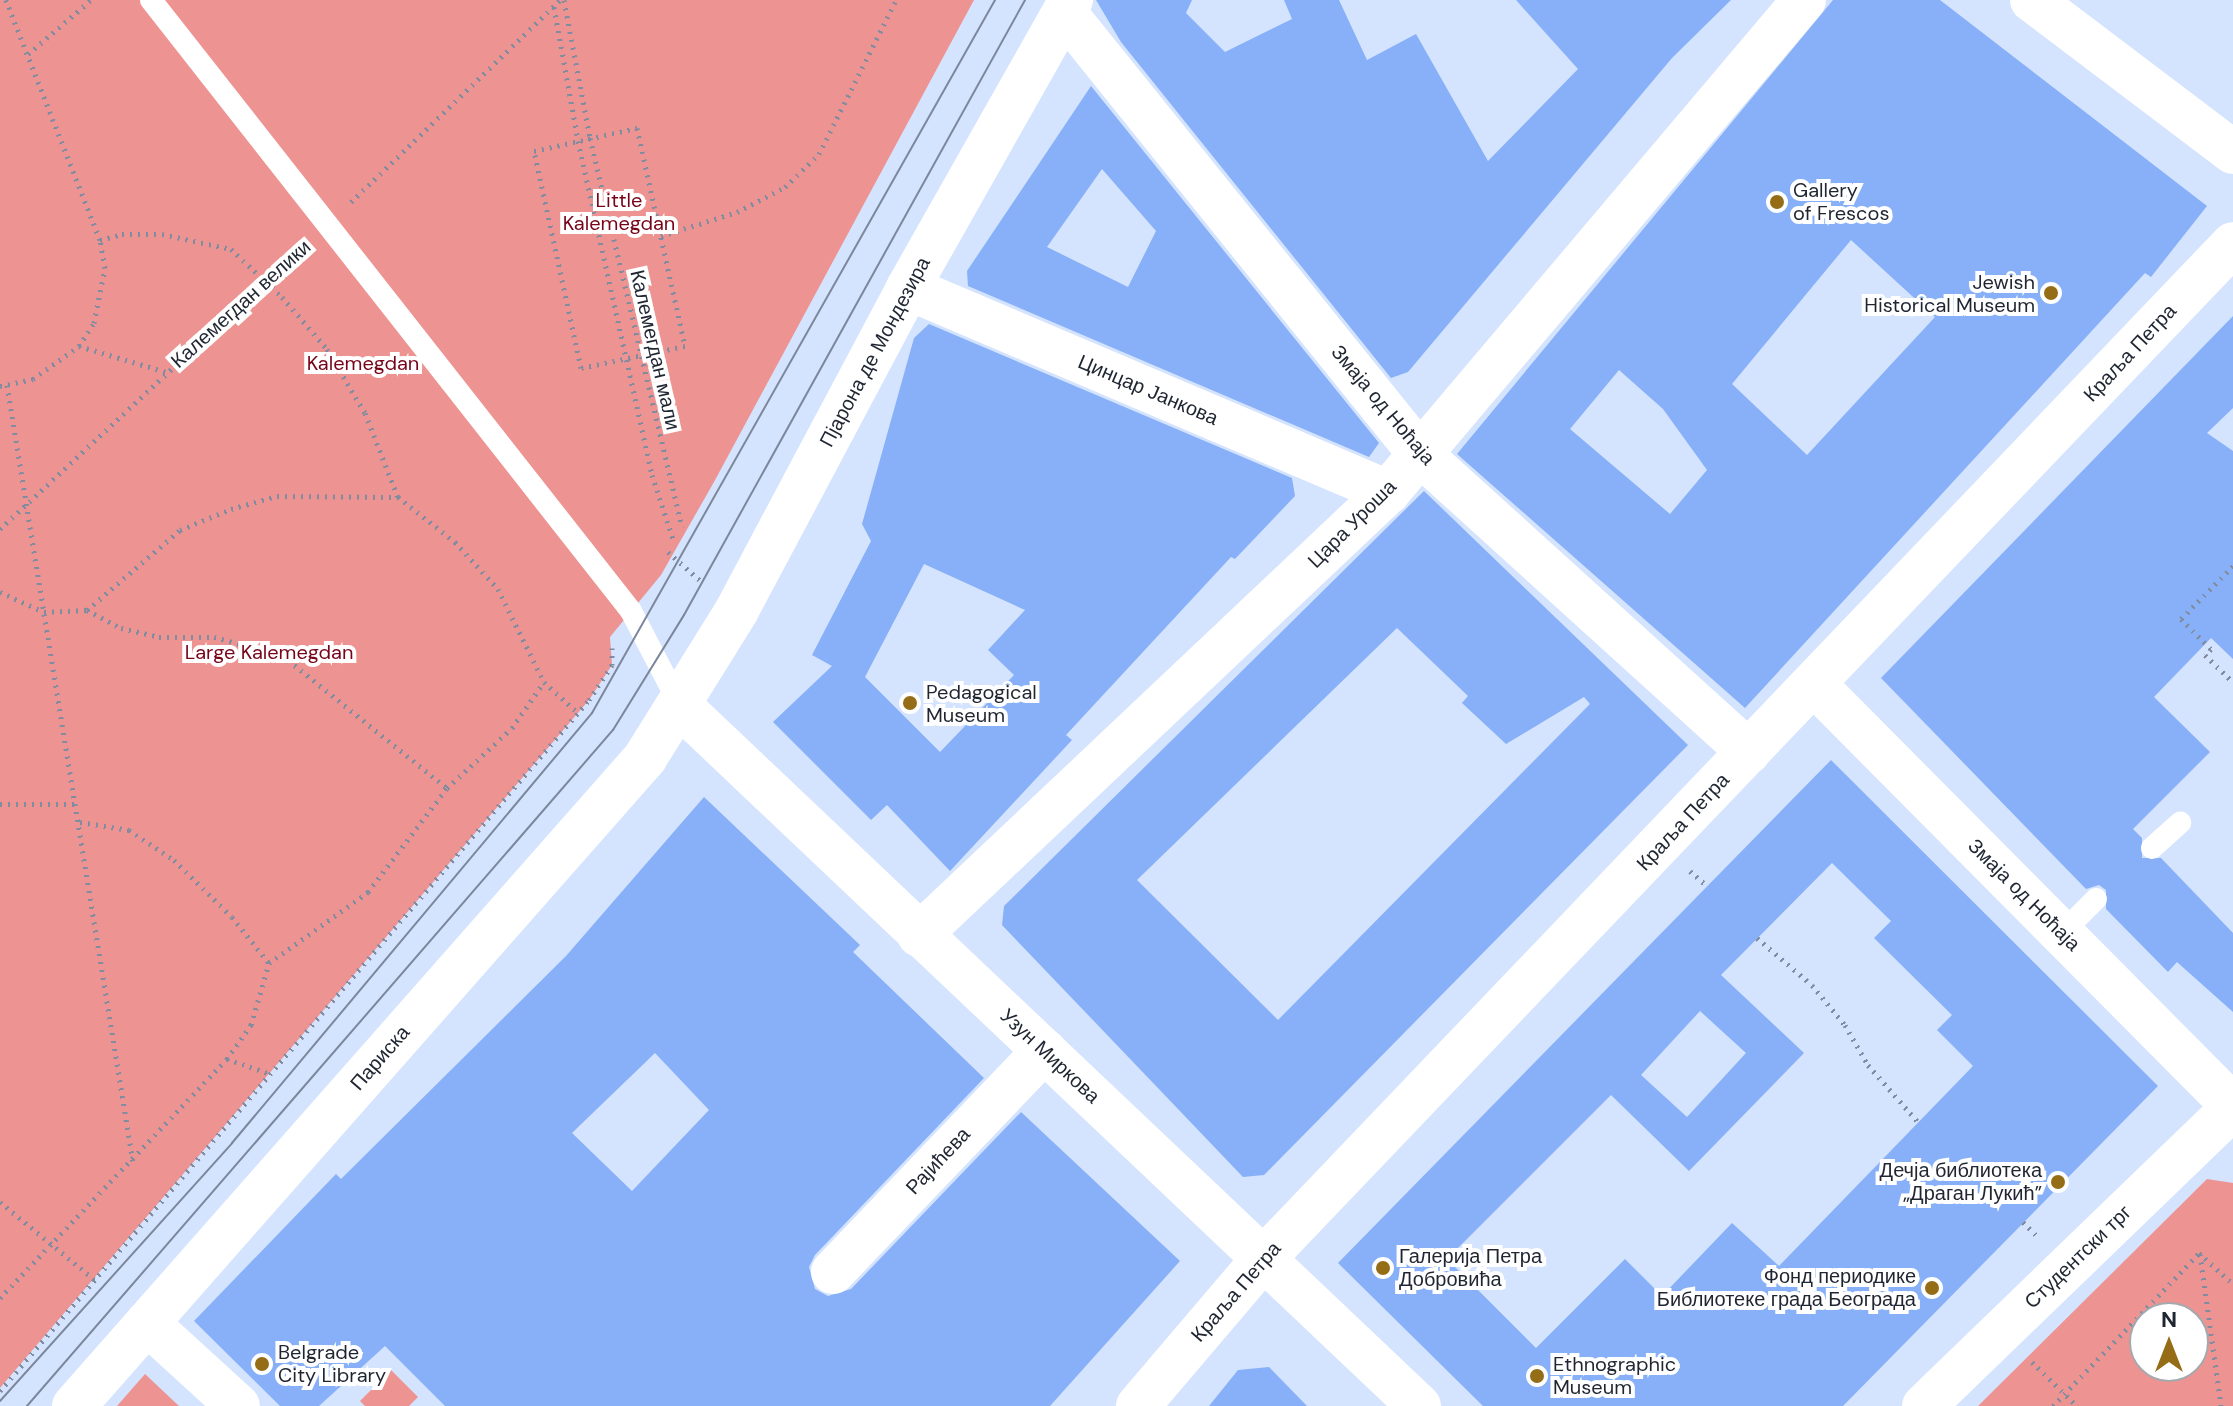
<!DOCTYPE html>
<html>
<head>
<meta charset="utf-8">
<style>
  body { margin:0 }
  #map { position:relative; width:2233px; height:1406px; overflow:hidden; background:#d4e3fe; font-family:"DM Sans",sans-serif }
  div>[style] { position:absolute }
  .green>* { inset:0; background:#ed9492 }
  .building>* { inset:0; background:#87b0f8 }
  .path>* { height:5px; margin-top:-2.5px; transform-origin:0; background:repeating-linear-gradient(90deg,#818ca0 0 2px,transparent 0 8px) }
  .lane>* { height:22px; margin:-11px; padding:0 11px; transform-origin:11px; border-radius:11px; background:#fff }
  .street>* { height:44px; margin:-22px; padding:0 22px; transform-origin:22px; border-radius:22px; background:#fff }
  .secondary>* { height:44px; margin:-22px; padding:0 22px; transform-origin:22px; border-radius:22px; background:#fff }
  .tram>* { height:2px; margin:-1px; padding:0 1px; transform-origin:1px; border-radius:1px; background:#7c879b }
  .dots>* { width:22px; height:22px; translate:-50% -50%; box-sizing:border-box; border:4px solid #fff; border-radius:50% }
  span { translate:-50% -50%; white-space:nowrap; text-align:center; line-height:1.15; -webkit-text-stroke:8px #fff; paint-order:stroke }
  .poi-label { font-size:20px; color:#1f2632 }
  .left { translate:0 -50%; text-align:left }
  .right { translate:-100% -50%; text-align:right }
  .park-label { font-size:20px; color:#770419 }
  .street-label { font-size:20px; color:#1f2632 }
  .north { position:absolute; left:2129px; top:1302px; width:80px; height:80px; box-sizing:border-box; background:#fff; border:2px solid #a5a8ad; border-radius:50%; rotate:0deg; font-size:22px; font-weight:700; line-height:32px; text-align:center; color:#1f2632 }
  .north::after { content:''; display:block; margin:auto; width:28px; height:36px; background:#956d17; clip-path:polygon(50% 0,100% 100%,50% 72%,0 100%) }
</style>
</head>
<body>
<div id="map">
  <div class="green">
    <i style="clip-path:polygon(0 0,974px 0,714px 482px,661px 575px,610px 637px,612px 665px,589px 700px,0 1388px)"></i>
    <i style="clip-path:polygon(evenodd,2207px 1179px,2233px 1183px,2233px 1406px,1978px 1406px,2207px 1179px,2145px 1318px,2193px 1318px,2193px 1366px,2145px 1366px,2145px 1318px)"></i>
    <i style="clip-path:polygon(391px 1370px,418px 1397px,409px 1406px,365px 1406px,360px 1401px)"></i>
    <i style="clip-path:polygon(145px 1374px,179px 1406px,117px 1406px)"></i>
  </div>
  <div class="building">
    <i style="clip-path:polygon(1096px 0,1192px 0,1186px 13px,1225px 52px,1292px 19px,1284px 0,1339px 0,1367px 60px,1416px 34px,1488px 161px,1578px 69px,1516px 0,1731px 0,1672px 58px,1408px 372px,1391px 378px,1121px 42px)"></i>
    <i style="clip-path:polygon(evenodd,1833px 0,1940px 0,2207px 206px,2151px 277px,2145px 273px,1745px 708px,1457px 454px,1833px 0,1851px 240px,1935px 317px,1807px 455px,1732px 384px,1851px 240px,1833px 0,1619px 370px,1663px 409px,1707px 470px,1670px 514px,1570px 429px,1619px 370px)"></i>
    <i style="clip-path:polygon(evenodd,1091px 86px,1379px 443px,1369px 457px,968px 286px,967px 271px,1091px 86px,1102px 169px,1156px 231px,1128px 287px,1047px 247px,1102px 169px)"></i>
    <i style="clip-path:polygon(2233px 316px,2233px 408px,2207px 433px,2233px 451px,2233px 659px,2211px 638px,2154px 697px,2210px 752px,2133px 829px,2142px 838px,2142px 858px,2161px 858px,2233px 933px,2233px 1012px,2177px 962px,2168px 972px,2106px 909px,2106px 890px,2099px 885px,2086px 889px,1881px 678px)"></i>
    <i style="clip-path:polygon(evenodd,929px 324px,1292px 478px,1295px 496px,1235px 559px,1231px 557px,1066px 735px,1072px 740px,950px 871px,887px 805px,871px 820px,773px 722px,832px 666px,812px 655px,871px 541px,862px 524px,914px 338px,929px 324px,924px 564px,1025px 610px,988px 650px,1014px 675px,940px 752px,865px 677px,924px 564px)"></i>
    <i style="clip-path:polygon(evenodd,1424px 491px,1688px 745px,1264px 1175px,1243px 1177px,1002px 925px,1004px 906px,1424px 491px,1397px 628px,1468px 696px,1462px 703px,1506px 744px,1584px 697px,1590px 704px,1278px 1020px,1137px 880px,1397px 628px)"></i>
    <i style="clip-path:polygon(evenodd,1831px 760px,2158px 1086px,1843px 1406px,1483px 1406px,1338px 1263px,1831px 760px,1832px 863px,1891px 921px,1874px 938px,1952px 1015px,1937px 1030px,1973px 1066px,1779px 1266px,1732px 1223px,1662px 1296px,1625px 1259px,1536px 1348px,1447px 1259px,1611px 1095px,1689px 1171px,1804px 1053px,1721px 975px,1832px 863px,1831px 760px,1700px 1011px,1746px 1053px,1687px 1117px,1641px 1075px,1700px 1011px)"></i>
    <i style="clip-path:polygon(evenodd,704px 797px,860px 945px,853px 952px,984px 1078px,815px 1255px,809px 1267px,815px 1289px,828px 1296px,851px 1289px,1021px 1112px,1180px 1261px,1050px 1406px,445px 1406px,385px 1346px,319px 1406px,280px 1406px,194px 1321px,336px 1174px,341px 1179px,566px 956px,704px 797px,655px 1053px,709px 1110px,632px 1191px,572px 1133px,655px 1053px)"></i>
    <i style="clip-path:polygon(1269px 1367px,1307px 1406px,1209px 1406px,1238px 1370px)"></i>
  </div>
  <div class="path">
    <i style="left:564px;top:0;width:140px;rotate:79.3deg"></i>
    <i style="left:590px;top:138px;width:400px;rotate:76.7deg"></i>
    <i style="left:554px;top:7px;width:136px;rotate:79.8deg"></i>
    <i style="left:578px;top:141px;width:342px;rotate:77.5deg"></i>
    <i style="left:652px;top:475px;width:71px;rotate:71.8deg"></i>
    <i style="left:28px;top:54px;width:83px;rotate:-40.6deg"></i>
    <i style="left:637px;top:128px;width:223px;rotate:77.6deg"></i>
    <i style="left:685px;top:346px;width:106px;rotate:168.1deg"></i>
    <i style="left:581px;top:368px;width:222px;rotate:-102.2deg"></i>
    <i style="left:534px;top:151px;width:106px;rotate:-12.6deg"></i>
    <i style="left:351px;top:202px;width:291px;rotate:-44deg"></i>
    <i style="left:661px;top:236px;width:80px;rotate:-17.5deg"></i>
    <i style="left:737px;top:212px;width:54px;rotate:-27.5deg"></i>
    <i style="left:785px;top:187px;width:47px;rotate:-44.1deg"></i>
    <i style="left:819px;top:154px;width:172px;rotate:-63.4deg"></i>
    <i style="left:100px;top:240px;width:23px;rotate:-15deg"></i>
    <i style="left:122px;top:234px;width:40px"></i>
    <i style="left:162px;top:234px;width:71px;rotate:12.3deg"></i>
    <i style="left:231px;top:249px;width:70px;rotate:43.3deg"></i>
    <i style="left:282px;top:297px;width:69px;rotate:49.1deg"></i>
    <i style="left:327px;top:349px;width:74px;rotate:59.3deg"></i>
    <i style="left:365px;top:413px;width:90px;rotate:68.6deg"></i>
    <i style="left:398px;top:497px;width:73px;rotate:38.3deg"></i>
    <i style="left:455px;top:542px;width:64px;rotate:47.5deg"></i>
    <i style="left:498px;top:589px;width:104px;rotate:63.7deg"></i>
    <i style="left:544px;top:682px;width:45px;rotate:42.3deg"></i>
    <i style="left:79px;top:346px;width:91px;rotate:16.6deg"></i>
    <i style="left:7px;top:385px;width:787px;rotate:80.79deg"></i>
    <i style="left:0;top:386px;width:34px;rotate:-12deg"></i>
    <i style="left:33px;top:379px;width:57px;rotate:-35.7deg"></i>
    <i style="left:79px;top:346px;width:27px;rotate:-57deg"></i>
    <i style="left:94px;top:323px;width:56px;rotate:-78.7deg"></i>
    <i style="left:105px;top:268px;width:28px;rotate:-100deg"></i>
    <i style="left:100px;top:240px;width:258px;rotate:-111.4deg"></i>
    <i style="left:0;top:529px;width:418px;rotate:-43deg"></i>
    <i style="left:668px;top:552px;width:47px;rotate:41.5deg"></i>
    <i style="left:2233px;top:566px;width:74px;rotate:134.5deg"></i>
    <i style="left:2181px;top:619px;width:42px;rotate:45deg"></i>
    <i style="left:2211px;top:649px;width:8px;rotate:135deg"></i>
    <i style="left:2205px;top:655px;width:39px;rotate:44deg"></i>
    <i style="left:0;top:592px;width:48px;rotate:24.4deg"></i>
    <i style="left:44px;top:612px;width:43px;rotate:-2.7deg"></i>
    <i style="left:87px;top:610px;width:123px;rotate:-40.7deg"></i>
    <i style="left:180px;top:530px;width:55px;rotate:-22.4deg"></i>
    <i style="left:231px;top:509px;width:48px;rotate:-15.8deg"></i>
    <i style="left:277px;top:496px;width:121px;rotate:0.5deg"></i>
    <i style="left:87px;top:610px;width:38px;rotate:28deg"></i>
    <i style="left:121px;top:628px;width:39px;rotate:13deg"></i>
    <i style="left:159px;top:637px;width:55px"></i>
    <i style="left:214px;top:637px;width:70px;rotate:14.8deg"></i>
    <i style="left:282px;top:655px;width:212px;rotate:38.9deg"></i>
    <i style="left:0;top:804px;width:76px"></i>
    <i style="left:80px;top:822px;width:50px;rotate:9.3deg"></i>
    <i style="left:129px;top:830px;width:54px;rotate:33.7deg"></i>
    <i style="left:174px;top:860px;width:81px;rotate:44.5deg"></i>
    <i style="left:232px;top:917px;width:59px;rotate:51.2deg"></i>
    <i style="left:1690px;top:871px;width:23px;rotate:41deg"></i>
    <i style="left:1757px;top:938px;width:72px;rotate:40.5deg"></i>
    <i style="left:1812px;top:985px;width:52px;rotate:50.5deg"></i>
    <i style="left:1845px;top:1025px;width:46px;rotate:60.1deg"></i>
    <i style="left:1868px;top:1065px;width:77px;rotate:48.7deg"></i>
    <i style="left:227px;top:1059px;width:43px;rotate:18.9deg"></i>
    <i style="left:0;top:1202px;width:123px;rotate:39.4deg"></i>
    <i style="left:2023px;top:1222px;width:23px;rotate:45deg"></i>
    <i style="left:2200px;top:1254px;width:153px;rotate:82.1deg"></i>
    <i style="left:0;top:1298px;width:330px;rotate:-46.5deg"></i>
    <i style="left:227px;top:1059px;width:42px;rotate:-54.8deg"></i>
    <i style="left:251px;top:1025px;width:65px;rotate:-73.8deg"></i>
    <i style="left:269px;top:963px;width:122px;rotate:-35.6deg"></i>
    <i style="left:368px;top:892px;width:131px;rotate:-52.8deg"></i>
    <i style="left:447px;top:788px;width:88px;rotate:-42.7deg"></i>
    <i style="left:512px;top:728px;width:56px;rotate:-55.2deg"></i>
    <i style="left:2032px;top:1362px;width:63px;rotate:44.4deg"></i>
    <i style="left:0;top:1391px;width:908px;rotate:-49.56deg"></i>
    <i style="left:589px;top:700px;width:42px;rotate:-56.7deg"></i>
    <i style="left:612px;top:665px;width:17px;rotate:-90deg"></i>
    <i style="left:2053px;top:1406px;width:211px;rotate:-46.3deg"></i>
    <i style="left:2199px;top:1253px;width:46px;rotate:42.4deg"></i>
  </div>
  <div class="lane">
    <i style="left:151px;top:0;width:777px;rotate:51.85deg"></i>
    <i style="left:631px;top:611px;width:106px;rotate:62.5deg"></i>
    <i style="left:2152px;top:848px;width:38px;rotate:-42deg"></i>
    <i style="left:2062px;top:933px;width:48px;rotate:-45deg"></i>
  </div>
  <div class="street">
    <i style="left:2032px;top:0;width:252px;rotate:37.1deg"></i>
    <i style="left:1065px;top:13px;width:565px;rotate:51.18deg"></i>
    <i style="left:1419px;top:453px;width:445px;rotate:42.2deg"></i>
    <i style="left:908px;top:288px;width:522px;rotate:23.03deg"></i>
    <i style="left:919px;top:935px;width:645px;rotate:-43.37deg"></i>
    <i style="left:1388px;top:492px;width:644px;rotate:-49.78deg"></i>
    <i style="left:833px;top:1272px;width:306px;rotate:-46.3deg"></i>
    <i style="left:147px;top:1323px;width:123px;rotate:42.4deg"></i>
    <i style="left:1138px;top:1406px;width:196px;rotate:-49.6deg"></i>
  </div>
  <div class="secondary">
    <i style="left:1815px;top:685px;width:593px;rotate:45.2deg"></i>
    <i style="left:680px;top:706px;width:1018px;rotate:43.45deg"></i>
    <i style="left:1265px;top:1257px;width:1401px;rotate:-46.3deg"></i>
    <i style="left:74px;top:1406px;width:864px;rotate:-48.61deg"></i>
    <i style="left:645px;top:758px;width:174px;rotate:-58.1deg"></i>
    <i style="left:737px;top:610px;width:365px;rotate:-62deg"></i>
    <i style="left:908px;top:288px;width:331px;rotate:-60.5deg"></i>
    <i style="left:1924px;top:1406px;width:429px;rotate:-44deg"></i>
  </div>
  <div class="tram">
    <i style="left:0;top:1401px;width:347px;rotate:-48deg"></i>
    <i style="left:232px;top:1143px;width:561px;rotate:-50.06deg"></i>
    <i style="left:592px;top:713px;width:819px;rotate:-60.52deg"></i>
    <i style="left:27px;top:1406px;width:895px;rotate:-49.08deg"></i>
    <i style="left:613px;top:730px;width:135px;rotate:-58.3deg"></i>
    <i style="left:684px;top:615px;width:703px;rotate:-60.99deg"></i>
  </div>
  <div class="dots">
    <i style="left:1777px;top:202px;background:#956d17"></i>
    <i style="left:2051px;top:293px;background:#956d17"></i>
    <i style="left:910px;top:703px;background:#956d17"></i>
    <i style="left:2058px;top:1182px;background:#956d17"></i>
    <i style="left:1383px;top:1268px;background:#956d17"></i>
    <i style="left:1932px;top:1288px;background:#956d17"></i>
    <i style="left:262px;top:1364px;background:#956d17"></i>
    <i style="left:1537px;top:1376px;background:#956d17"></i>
  </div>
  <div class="poi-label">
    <span class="left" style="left:1793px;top:202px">Gallery<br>of Frescos</span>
    <span class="right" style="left:2035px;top:294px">Jewish<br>Historical Museum</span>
    <span class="left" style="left:926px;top:704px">Pedagogical<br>Museum</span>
    <span class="right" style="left:2042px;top:1182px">Дечја библиотека<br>„Драган Лукић”</span>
    <span class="left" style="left:1399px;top:1268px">Галерија Петра<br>Добровића</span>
    <span class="right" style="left:1916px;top:1288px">Фонд периодике<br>Библиотеке града Београда</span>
    <span class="left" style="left:278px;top:1364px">Belgrade<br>City Library</span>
    <span class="left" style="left:1553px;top:1376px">Ethnographic<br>Museum</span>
  </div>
  <div class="park-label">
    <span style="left:619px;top:212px">Little<br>Kalemegdan</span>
    <span style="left:363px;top:363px">Kalemegdan</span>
    <span style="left:269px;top:652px">Large Kalemegdan</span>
  </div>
  <div class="street-label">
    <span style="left:241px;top:304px;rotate:-42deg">Калемегдан велики</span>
    <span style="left:655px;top:350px;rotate:77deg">Калемегдан мали</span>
    <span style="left:875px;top:352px;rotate:-62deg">Пјарона де Мондезира</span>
    <span style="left:2130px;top:353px;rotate:-47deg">Краља Петра</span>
    <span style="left:1148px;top:390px;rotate:23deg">Цинцар Јанкова</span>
    <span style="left:1383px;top:405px;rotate:50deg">Змаја од Ноћаја</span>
    <span style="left:1352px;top:524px;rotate:-45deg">Цара Уроша</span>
    <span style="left:1683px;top:822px;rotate:-47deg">Краља Петра</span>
    <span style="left:2024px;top:895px;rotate:45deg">Змаја од Ноћаја</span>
    <span style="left:1050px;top:1056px;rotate:43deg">Узун Миркова</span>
    <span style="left:380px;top:1058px;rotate:-49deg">Париска</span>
    <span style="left:938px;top:1161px;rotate:-47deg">Рајићева</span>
    <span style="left:2078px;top:1257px;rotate:-44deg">Студентски трг</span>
    <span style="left:1236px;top:1292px;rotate:-49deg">Краља Петра</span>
  </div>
  <div class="north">N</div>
</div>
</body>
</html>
